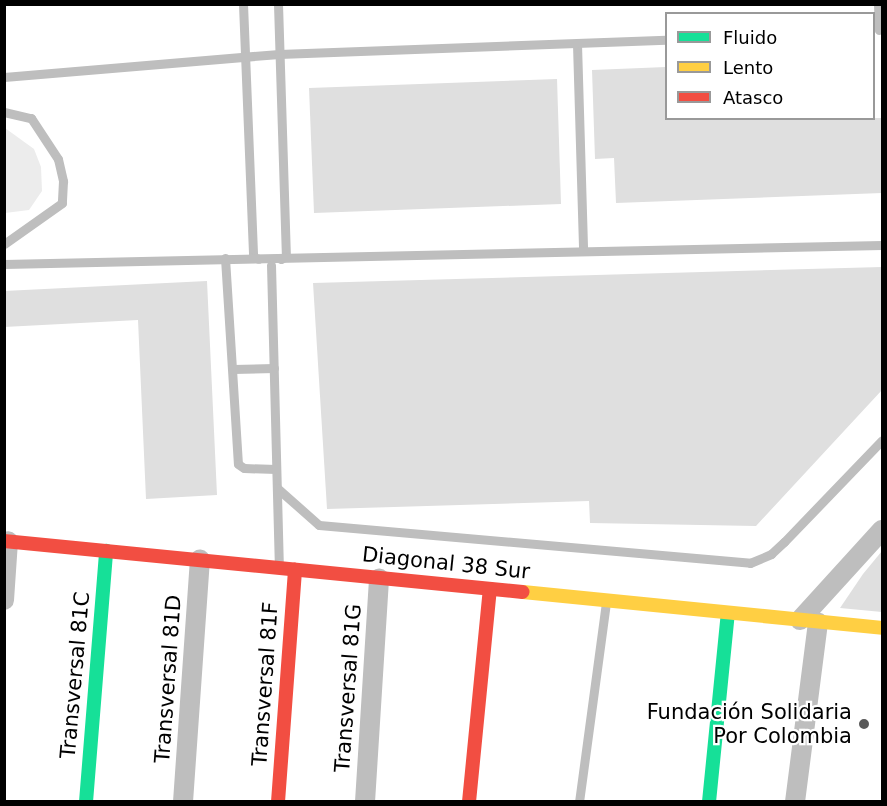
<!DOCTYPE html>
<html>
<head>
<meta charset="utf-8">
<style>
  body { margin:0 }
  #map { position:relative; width:887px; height:806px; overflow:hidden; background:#fff; font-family:"DejaVu Sans",sans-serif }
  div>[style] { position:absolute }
  .green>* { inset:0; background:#ececec }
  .building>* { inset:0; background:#dfdfdf }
  .lane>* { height:9px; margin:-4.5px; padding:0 4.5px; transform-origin:4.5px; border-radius:4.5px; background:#bebebe }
  .street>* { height:20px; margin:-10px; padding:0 10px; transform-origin:10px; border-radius:10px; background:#bebebe }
  .fast>* { height:14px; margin:-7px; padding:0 7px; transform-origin:7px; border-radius:7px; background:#16e098 }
  .slow>* { height:14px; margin:-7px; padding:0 7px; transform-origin:7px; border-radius:7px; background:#ffcf43 }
  .jam>* { height:14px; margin:-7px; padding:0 7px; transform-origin:7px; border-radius:7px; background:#f24e42 }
  .dots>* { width:16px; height:16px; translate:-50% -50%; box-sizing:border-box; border:3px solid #fff; border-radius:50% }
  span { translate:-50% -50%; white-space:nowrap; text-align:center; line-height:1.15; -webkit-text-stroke:4.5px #fff; paint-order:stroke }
  .street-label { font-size:21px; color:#000 }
  .poi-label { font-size:21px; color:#000 }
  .right { translate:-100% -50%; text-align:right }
  .frame { position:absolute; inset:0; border:6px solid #000; pointer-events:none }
  .legend { position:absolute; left:665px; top:12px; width:210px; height:108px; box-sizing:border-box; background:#fff; border:2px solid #999; margin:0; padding:8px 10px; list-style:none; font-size:18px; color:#000 }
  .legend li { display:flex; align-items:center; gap:12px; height:30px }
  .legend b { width:30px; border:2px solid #999 }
</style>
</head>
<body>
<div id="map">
  <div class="green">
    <i style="clip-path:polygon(5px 128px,34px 149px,41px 167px,42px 191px,29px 210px,5px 213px)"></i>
  </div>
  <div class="building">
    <i style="clip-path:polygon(666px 67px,666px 118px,882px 118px,882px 193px,616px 203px,614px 158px,595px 159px,592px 70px)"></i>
    <i style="clip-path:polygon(557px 79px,561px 204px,314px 213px,309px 88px)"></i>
    <i style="clip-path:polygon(882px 267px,882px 390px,756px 526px,590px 523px,589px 501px,327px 509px,313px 283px)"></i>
    <i style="clip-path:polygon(207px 281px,217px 495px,146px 499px,138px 320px,4px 327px,4px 291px)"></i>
    <i style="clip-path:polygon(882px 551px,882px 612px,840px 608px,863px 574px)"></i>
  </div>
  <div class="lane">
    <i style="left:243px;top:4px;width:253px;rotate:87.7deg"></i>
    <i style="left:253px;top:257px;width:6px;rotate:18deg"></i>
    <i style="left:278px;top:4px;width:252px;rotate:88.2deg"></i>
    <i style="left:286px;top:256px;width:6px;rotate:149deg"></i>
    <i style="left:878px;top:4px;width:26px;rotate:88deg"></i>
    <i style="left:577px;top:44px;width:204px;rotate:88.3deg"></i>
    <i style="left:4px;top:77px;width:276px;rotate:-4.8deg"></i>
    <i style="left:279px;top:54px;width:387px;rotate:-2.1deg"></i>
    <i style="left:4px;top:112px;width:28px;rotate:13deg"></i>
    <i style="left:31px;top:118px;width:49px;rotate:56.6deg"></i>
    <i style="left:58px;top:159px;width:23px;rotate:77deg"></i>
    <i style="left:63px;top:181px;width:22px;rotate:93deg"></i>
    <i style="left:62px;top:203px;width:71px;rotate:144.7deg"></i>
    <i style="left:225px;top:258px;width:206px;rotate:86.4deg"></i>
    <i style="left:238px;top:464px;width:7px;rotate:34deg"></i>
    <i style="left:244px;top:468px;width:32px;rotate:2deg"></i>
    <i style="left:4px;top:264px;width:878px;rotate:-1.24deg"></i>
    <i style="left:271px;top:265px;width:301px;rotate:88.5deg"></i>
    <i style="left:233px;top:369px;width:41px;rotate:-1.4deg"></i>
    <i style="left:277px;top:488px;width:56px;rotate:41.4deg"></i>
    <i style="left:319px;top:525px;width:433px;rotate:5deg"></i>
    <i style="left:750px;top:563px;width:23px;rotate:-23deg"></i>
    <i style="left:771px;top:554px;width:18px;rotate:-43deg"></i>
    <i style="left:784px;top:542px;width:141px;rotate:-46.1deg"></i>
    <i style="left:579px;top:802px;width:201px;rotate:-82.3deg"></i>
  </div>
  <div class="street">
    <i style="left:4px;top:600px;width:59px;rotate:-86.1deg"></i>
    <i style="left:800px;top:620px;width:122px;rotate:-47.7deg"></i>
    <i style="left:183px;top:802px;width:243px;rotate:-86deg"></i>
    <i style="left:365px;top:802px;width:224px;rotate:-86.4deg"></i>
    <i style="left:795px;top:802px;width:181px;rotate:-82.7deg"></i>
  </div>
  <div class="fast">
    <i style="left:86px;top:802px;width:252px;rotate:-85.4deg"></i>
    <i style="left:709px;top:802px;width:190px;rotate:-84.3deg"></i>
  </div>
  <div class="slow">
    <i style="left:523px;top:592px;width:361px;rotate:5.7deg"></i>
  </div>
  <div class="jam">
    <i style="left:4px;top:541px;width:521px;rotate:5.61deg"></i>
    <i style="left:278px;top:802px;width:233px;rotate:-85.8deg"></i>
    <i style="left:469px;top:802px;width:214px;rotate:-84.4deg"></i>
  </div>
  <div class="dots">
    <i style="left:864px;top:724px;background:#595959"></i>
  </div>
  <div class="street-label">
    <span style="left:446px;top:563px;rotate:6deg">Diagonal 38 Sur</span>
    <span style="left:75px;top:675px;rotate:-85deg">Transversal 81C</span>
    <span style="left:168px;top:679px;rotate:-86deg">Transversal 81D</span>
    <span style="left:265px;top:684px;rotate:-86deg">Transversal 81F</span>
    <span style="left:348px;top:688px;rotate:-86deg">Transversal 81G</span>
  </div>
  <div class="poi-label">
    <span class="right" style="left:852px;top:724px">Fundación Solidaria<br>Por Colombia</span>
  </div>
  <div class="frame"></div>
  <ul class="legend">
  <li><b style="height:8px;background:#16e098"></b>Fluido</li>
  <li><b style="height:8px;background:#ffcf43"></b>Lento</li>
  <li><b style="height:8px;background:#f24e42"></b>Atasco</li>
  </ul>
</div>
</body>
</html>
